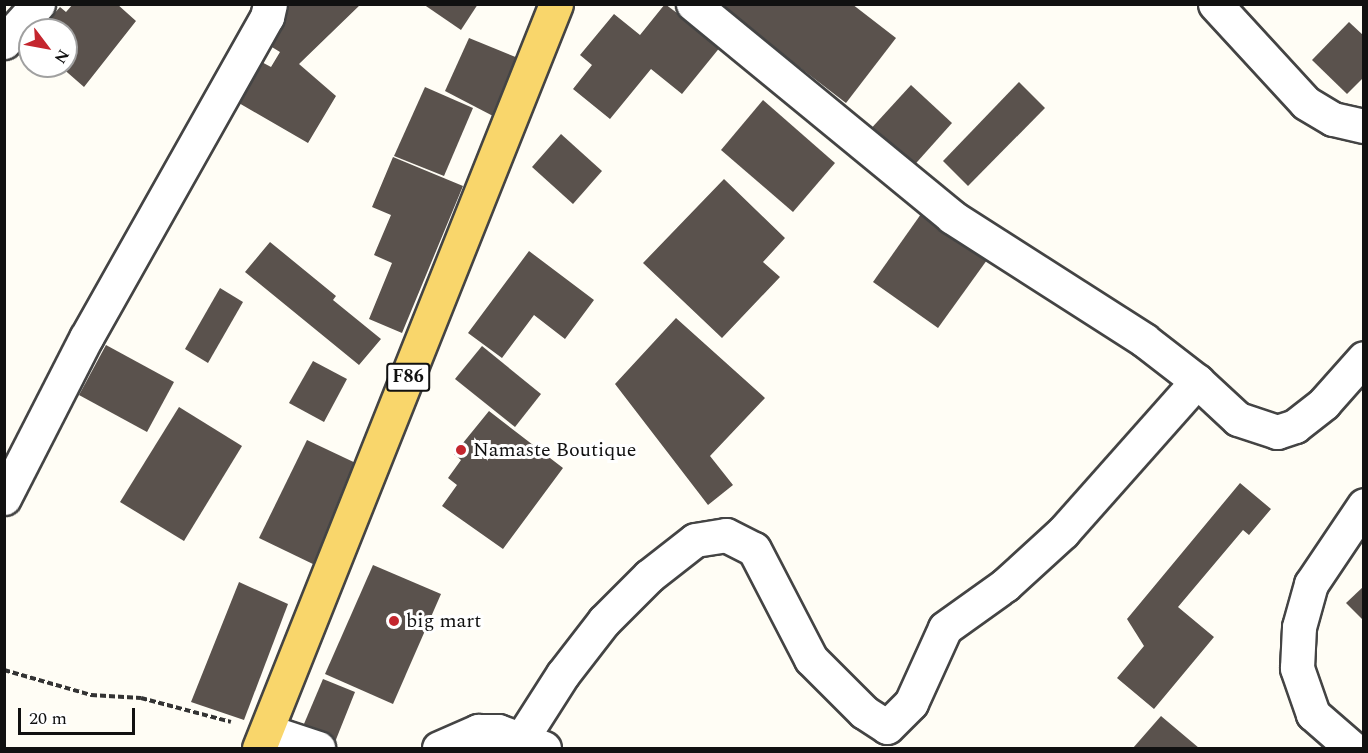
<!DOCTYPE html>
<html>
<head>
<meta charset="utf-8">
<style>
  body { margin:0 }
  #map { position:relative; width:1368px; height:753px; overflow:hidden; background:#fffdf5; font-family:Spectral,serif }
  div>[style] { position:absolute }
  .building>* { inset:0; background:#5a524d }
  .path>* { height:4px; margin-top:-2px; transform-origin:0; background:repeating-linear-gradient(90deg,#333 0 6px,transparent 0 9px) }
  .roads { filter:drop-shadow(2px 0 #444) drop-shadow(-2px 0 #444) drop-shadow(0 2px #444) drop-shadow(0 -2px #444) }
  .minor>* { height:33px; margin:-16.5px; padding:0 16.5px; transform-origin:16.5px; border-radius:16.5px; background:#fff }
  .major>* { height:33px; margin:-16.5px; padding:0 16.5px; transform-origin:16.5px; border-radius:16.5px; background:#f9d66b }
  .dots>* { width:16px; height:16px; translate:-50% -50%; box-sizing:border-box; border:3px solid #fff; border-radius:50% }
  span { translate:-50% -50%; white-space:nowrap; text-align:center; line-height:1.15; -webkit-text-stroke:6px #fff; paint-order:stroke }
  .shield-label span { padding:2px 4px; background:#fff; border:2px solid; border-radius:4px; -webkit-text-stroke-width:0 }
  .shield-label { font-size:18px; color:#111; font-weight:700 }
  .poi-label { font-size:20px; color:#111 }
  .left { translate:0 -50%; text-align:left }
  .frame { position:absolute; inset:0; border:6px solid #111; pointer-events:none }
  .north { position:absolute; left:18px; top:18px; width:60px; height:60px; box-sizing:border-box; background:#fff; border:2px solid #a0a0a0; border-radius:50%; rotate:122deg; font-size:16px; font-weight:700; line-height:24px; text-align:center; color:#111 }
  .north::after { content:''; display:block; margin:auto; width:21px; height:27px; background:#c4262e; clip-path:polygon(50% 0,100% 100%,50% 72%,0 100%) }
  .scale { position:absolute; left:18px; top:708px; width:117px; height:27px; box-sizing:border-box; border:3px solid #111; border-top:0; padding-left:8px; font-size:18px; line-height:21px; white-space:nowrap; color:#111; -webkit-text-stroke:4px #fff; paint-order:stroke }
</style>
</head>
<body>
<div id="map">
  <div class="building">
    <i style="clip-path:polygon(73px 4px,117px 4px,136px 21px,84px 87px,60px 66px,66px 66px,66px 30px,40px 30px,60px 7px,66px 12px)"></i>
    <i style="clip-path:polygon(285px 4px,361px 4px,299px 64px,336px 96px,308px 143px,232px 99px,256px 59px,271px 67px,280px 52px,262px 41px)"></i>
    <i style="clip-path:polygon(423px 4px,478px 4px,461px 30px)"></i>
    <i style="clip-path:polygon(665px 4px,721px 46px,682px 94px,651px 69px,610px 119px,573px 89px,592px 65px,580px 55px,614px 14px,640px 35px)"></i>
    <i style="clip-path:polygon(717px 4px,852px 4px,896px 38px,846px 103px)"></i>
    <i style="clip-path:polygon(1349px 22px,1364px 36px,1364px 77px,1347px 94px,1312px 60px)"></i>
    <i style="clip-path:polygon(469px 38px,518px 58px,493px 116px,445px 91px)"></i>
    <i style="clip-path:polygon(1019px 82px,1045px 108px,968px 186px,943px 161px)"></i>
    <i style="clip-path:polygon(911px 85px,952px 123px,909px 171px,867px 133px)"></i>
    <i style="clip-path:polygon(425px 87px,473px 108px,444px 176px,394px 156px)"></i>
    <i style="clip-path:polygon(763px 100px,835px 163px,793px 212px,721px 150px)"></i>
    <i style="clip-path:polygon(561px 134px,602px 171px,573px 204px,532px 167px)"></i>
    <i style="clip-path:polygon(393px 157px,463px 186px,402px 333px,369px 319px,392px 263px,374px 255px,391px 215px,372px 207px)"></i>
    <i style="clip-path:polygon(724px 179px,785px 238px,763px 262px,780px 277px,722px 338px,643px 263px)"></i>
    <i style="clip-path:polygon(921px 214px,987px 260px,938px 328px,873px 282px)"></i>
    <i style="clip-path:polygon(270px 242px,336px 296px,333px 300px,381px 339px,359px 365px,245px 272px)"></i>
    <i style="clip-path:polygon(529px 251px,594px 300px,565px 339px,534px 315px,502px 358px,468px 333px)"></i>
    <i style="clip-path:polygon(220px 288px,243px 302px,208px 363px,185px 349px)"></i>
    <i style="clip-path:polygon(676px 318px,765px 398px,710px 456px,733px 485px,708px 505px,615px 384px)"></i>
    <i style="clip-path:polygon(106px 345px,174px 382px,147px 432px,79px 395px)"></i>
    <i style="clip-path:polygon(482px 346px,541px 394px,515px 427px,455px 379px)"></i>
    <i style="clip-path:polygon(313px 361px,347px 379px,324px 422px,289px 403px)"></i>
    <i style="clip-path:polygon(179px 407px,242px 446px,184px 541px,120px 502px)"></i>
    <i style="clip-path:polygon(489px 411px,563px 468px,503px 549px,442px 506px,457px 485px,448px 478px,461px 460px,454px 454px)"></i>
    <i style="clip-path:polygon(307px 440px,362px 466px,315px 565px,259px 538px)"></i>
    <i style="clip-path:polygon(1240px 483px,1271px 509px,1249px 535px,1243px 530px,1178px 607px,1214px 637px,1154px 709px,1117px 678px,1144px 646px,1127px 619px)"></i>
    <i style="clip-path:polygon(373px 565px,441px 594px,393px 704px,325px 674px)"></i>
    <i style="clip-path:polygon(239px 582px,288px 604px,244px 720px,191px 702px)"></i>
    <i style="clip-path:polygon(1364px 586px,1364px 621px,1346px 603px)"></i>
    <i style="clip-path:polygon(323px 679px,355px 692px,333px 747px,301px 731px)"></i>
    <i style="clip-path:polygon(1161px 716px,1199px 748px,1133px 748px)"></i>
  </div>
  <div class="path">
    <i style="left:4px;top:670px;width:91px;rotate:16deg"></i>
    <i style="left:91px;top:695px;width:50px;rotate:3.4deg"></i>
    <i style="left:141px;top:698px;width:93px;rotate:14.9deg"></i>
  </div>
  <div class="roads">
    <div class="minor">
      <i style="left:693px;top:4px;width:335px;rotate:39.4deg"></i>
      <i style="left:952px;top:217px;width:228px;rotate:32.6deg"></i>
      <i style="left:1144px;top:340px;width:67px;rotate:37.7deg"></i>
      <i style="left:1197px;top:381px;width:56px;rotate:42.8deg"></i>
      <i style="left:1238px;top:419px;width:41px;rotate:18.4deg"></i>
      <i style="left:1277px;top:432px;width:19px;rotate:-18deg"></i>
      <i style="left:1295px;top:426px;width:37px;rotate:-38deg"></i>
      <i style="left:1324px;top:403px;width:60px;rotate:-48.4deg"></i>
      <i style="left:1215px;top:4px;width:134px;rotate:47.4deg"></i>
      <i style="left:1306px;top:103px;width:31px;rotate:31deg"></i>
      <i style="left:1333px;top:119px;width:32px;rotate:13deg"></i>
      <i style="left:4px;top:42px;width:51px;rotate:-48.2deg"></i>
      <i style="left:4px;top:498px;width:180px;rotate:-62.9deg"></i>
      <i style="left:86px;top:338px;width:369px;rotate:-60.6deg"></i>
      <i style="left:267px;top:17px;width:13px;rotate:-77deg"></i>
      <i style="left:267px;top:731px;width:54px;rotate:18.4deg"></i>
      <i style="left:522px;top:738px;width:76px;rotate:-57.4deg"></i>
      <i style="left:563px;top:674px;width:67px;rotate:-52.3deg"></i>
      <i style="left:604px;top:621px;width:64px;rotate:-45deg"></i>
      <i style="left:649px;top:576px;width:58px;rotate:-38deg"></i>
      <i style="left:695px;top:540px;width:31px;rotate:-9deg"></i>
      <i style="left:726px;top:535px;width:31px;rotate:27deg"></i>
      <i style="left:754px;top:549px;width:124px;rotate:62.6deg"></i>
      <i style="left:811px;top:659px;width:75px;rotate:45deg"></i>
      <i style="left:864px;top:712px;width:27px;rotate:33deg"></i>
      <i style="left:887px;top:727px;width:34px;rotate:-45deg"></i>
      <i style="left:911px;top:703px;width:82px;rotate:-65.6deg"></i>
      <i style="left:945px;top:628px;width:74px;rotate:-35.6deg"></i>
      <i style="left:1005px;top:585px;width:79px;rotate:-42.4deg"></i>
      <i style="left:1063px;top:532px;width:202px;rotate:-48.4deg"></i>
      <i style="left:439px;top:748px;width:43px;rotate:-23.6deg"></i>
      <i style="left:478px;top:731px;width:20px"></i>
      <i style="left:498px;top:731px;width:49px;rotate:20.3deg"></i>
      <i style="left:1352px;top:748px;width:52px;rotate:-138.9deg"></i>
      <i style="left:1313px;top:714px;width:49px;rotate:-109.2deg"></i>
      <i style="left:1297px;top:668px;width:41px;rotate:-87.2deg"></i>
      <i style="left:1299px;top:627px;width:45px;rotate:-74.4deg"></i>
      <i style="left:1311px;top:584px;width:95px;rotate:-56.1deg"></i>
    </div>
    <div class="major">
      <i style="left:259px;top:748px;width:801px;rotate:-68.24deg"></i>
    </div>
  </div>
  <div class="dots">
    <i style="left:461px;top:450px;background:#c4262e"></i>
    <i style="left:394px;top:621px;background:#c4262e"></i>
  </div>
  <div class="shield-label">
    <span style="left:408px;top:377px">F86</span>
  </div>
  <div class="poi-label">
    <span class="left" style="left:473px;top:450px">Namaste Boutique</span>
    <span class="left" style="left:406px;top:621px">big mart</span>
  </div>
  <div class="frame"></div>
  <div class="north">N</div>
  <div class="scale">20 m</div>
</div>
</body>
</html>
